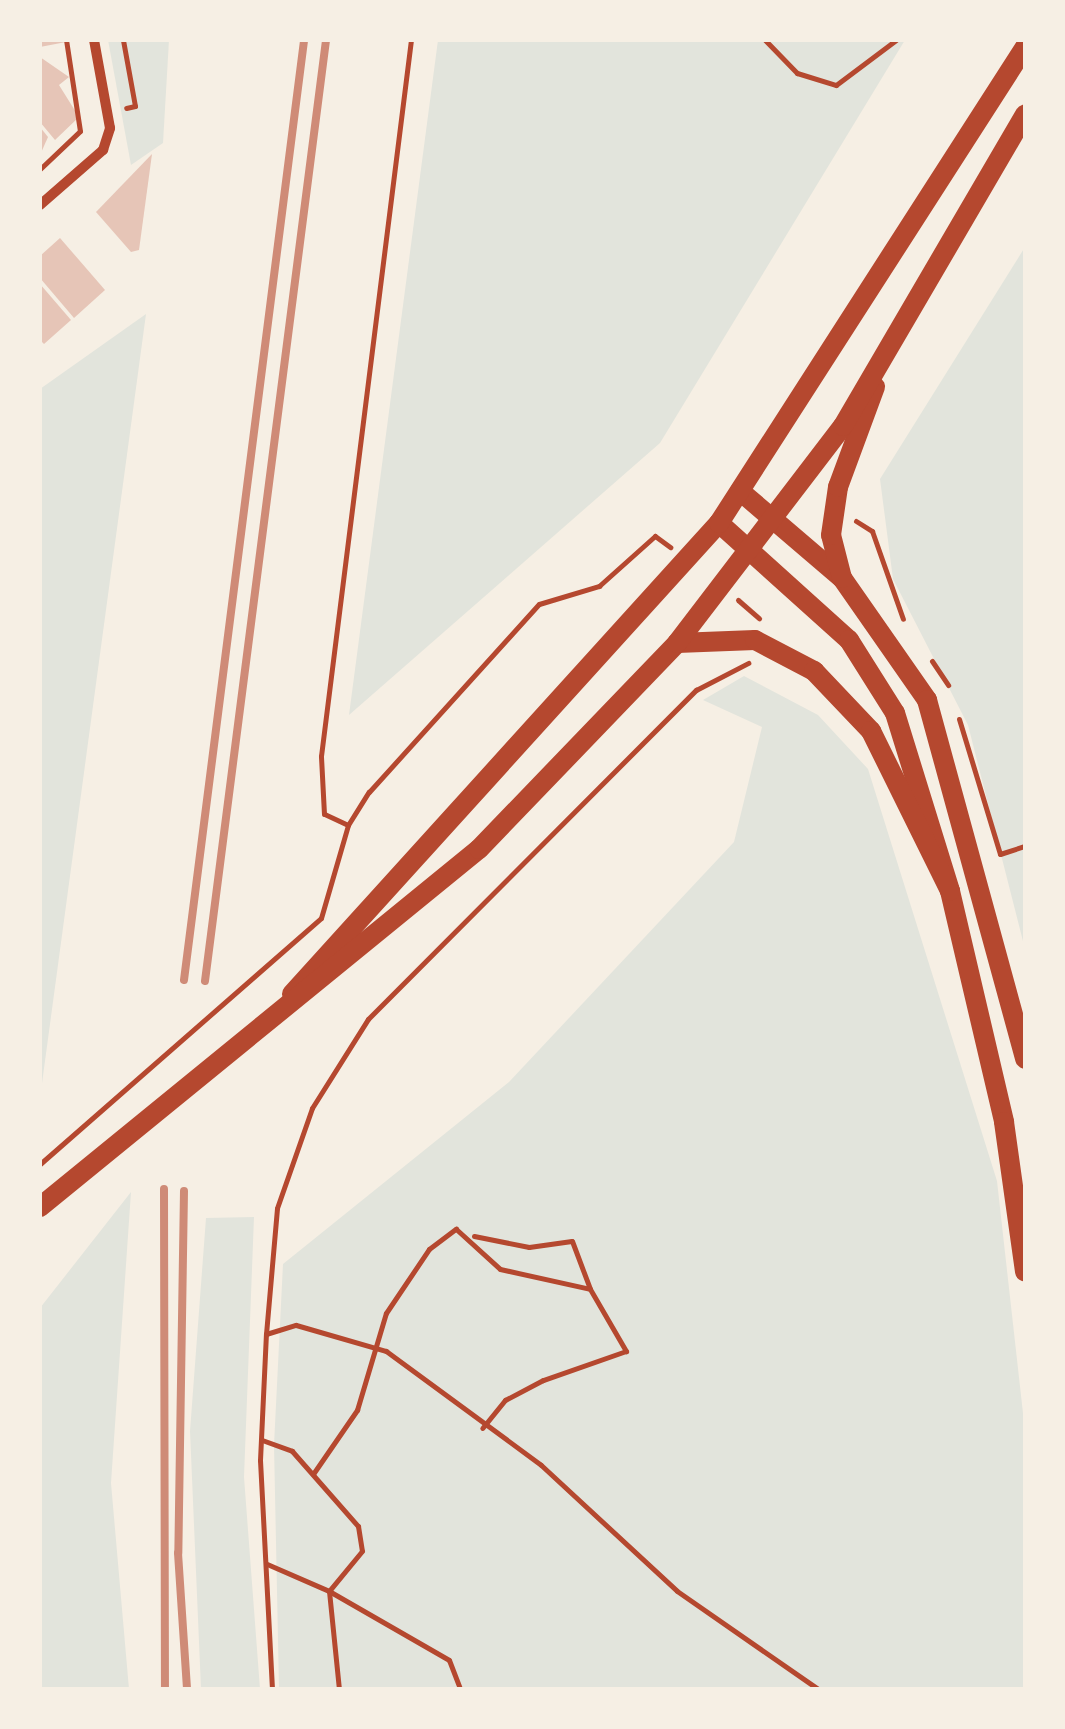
<!DOCTYPE html>
<html>
<head>
<meta charset="utf-8">
<style>
  body { margin:0 }
  #map { position:relative; width:1065px; height:1729px; overflow:hidden; background:#f6efe4; font-family:"Fira Sans Condensed",sans-serif }
  div>[style] { position:absolute }
  .green>* { inset:0; background:#e2e4dc }
  .building>* { inset:0; background:#e6c5b7 }
  .path>* { height:5px; margin:-2.5px; padding:0 2.5px; transform-origin:2.5px; border-radius:2.5px; background:#b5482f }
  .minor>* { height:10px; margin:-5px; padding:0 5px; transform-origin:5px; border-radius:5px; background:#b5482f }
  .secondary>* { height:20px; margin:-10px; padding:0 10px; transform-origin:10px; border-radius:10px; background:#b5482f }
  .primary>* { height:20px; margin:-10px; padding:0 10px; transform-origin:10px; border-radius:10px; background:#b5482f }
  .rail>* { height:8px; margin:-4px; padding:0 4px; transform-origin:4px; border-radius:4px; background:#cf8b77 }
  span { translate:-50% -50%; white-space:nowrap; text-align:center; line-height:1.15; -webkit-text-stroke:8px #f6efe4; paint-order:stroke }
  .frame { position:absolute; inset:0; border:42px solid #f6efe4; pointer-events:none }
</style>
</head>
<body>
<div id="map">
  <div class="green">
    <i style="clip-path:polygon(108px 40px,169px 40px,163px 143px,131px 165px)"></i>
    <i style="clip-path:polygon(438px 40px,905px 40px,660px 443px,349px 715px)"></i>
    <i style="clip-path:polygon(1025px 247px,1025px 949px,968px 725px,893px 579px,880px 479px)"></i>
    <i style="clip-path:polygon(146px 314px,40px 1098px,40px 389px)"></i>
    <i style="clip-path:polygon(744px 676px,818px 715px,868px 769px,997px 1181px,1025px 1431px,1025px 1689px,279px 1689px,274px 1445px,283px 1264px,509px 1082px,734px 842px,762px 727px,703px 700px)"></i>
    <i style="clip-path:polygon(131px 1192px,111px 1483px,129px 1689px,40px 1689px,40px 1308px)"></i>
    <i style="clip-path:polygon(254px 1217px,244px 1477px,260px 1689px,201px 1689px,190px 1431px,206px 1218px)"></i>
  </div>
  <div class="building">
    <i style="clip-path:polygon(40px 40px,66px 40px,66px 42px,40px 47px)"></i>
    <i style="clip-path:polygon(40px 57px,69px 77px,59px 85px,79px 117px,55px 140px,40px 122px)"></i>
    <i style="clip-path:polygon(40px 127px,48px 137px,40px 155px)"></i>
    <i style="clip-path:polygon(152px 154px,139px 250px,131px 252px,96px 212px)"></i>
    <i style="clip-path:polygon(60px 238px,105px 290px,74px 318px,40px 278px,40px 256px)"></i>
    <i style="clip-path:polygon(40px 284px,71px 320px,44px 344px,40px 340px)"></i>
  </div>
  <div class="path">
    <i style="left:123px;top:40px;width:67px;rotate:79.7deg"></i>
    <i style="left:135px;top:106px;width:9px;rotate:167deg"></i>
    <i style="left:765px;top:40px;width:46px;rotate:45.9deg"></i>
    <i style="left:797px;top:73px;width:41px;rotate:17.1deg"></i>
    <i style="left:836px;top:85px;width:75px;rotate:-36.9deg"></i>
    <i style="left:40px;top:169px;width:55px;rotate:-43.5deg"></i>
    <i style="left:80px;top:131px;width:92px;rotate:-98.7deg"></i>
    <i style="left:856px;top:521px;width:19px;rotate:32deg"></i>
    <i style="left:872px;top:531px;width:93px;rotate:70.6deg"></i>
    <i style="left:738px;top:600px;width:28px;rotate:41deg"></i>
    <i style="left:932px;top:661px;width:29px;rotate:56deg"></i>
    <i style="left:959px;top:719px;width:141px;rotate:73.1deg"></i>
    <i style="left:1000px;top:854px;width:26px;rotate:-18deg"></i>
    <i style="left:348px;top:825px;width:26px;rotate:-155deg"></i>
    <i style="left:324px;top:814px;width:58px;rotate:-93deg"></i>
    <i style="left:321px;top:756px;width:722px;rotate:-82.84deg"></i>
    <i style="left:40px;top:1164px;width:373px;rotate:-41.2deg"></i>
    <i style="left:321px;top:918px;width:97px;rotate:-73.8deg"></i>
    <i style="left:348px;top:825px;width:39px;rotate:-58deg"></i>
    <i style="left:369px;top:792px;width:253px;rotate:-47.9deg"></i>
    <i style="left:539px;top:604px;width:63px;rotate:-16.7deg"></i>
    <i style="left:599px;top:586px;width:75px;rotate:-41.8deg"></i>
    <i style="left:655px;top:536px;width:19px;rotate:36deg"></i>
    <i style="left:474px;top:1236px;width:56px;rotate:11.3deg"></i>
    <i style="left:529px;top:1247px;width:43px;rotate:-7.9deg"></i>
    <i style="left:572px;top:1241px;width:51px;rotate:69.4deg"></i>
    <i style="left:266px;top:1334px;width:31px;rotate:-17deg"></i>
    <i style="left:296px;top:1325px;width:94px;rotate:16.1deg"></i>
    <i style="left:386px;top:1351px;width:192px;rotate:36.3deg"></i>
    <i style="left:541px;top:1465px;width:185px;rotate:42.8deg"></i>
    <i style="left:677px;top:1591px;width:172px;rotate:34.8deg"></i>
    <i style="left:262px;top:1440px;width:32px;rotate:20deg"></i>
    <i style="left:292px;top:1451px;width:100px;rotate:48.7deg"></i>
    <i style="left:358px;top:1526px;width:25px;rotate:81deg"></i>
    <i style="left:362px;top:1551px;width:52px;rotate:129.5deg"></i>
    <i style="left:329px;top:1591px;width:138px;rotate:29.9deg"></i>
    <i style="left:449px;top:1660px;width:31px;rotate:69deg"></i>
    <i style="left:313px;top:1474px;width:78px;rotate:-55.5deg"></i>
    <i style="left:357px;top:1410px;width:101px;rotate:-73.4deg"></i>
    <i style="left:386px;top:1313px;width:77px;rotate:-56.1deg"></i>
    <i style="left:429px;top:1249px;width:34px;rotate:-37deg"></i>
    <i style="left:456px;top:1229px;width:59px;rotate:42.3deg"></i>
    <i style="left:500px;top:1269px;width:92px;rotate:12.5deg"></i>
    <i style="left:590px;top:1289px;width:72px;rotate:59.9deg"></i>
    <i style="left:626px;top:1351px;width:88px;rotate:160.7deg"></i>
    <i style="left:543px;top:1380px;width:43px;rotate:152.2deg"></i>
    <i style="left:505px;top:1400px;width:36px;rotate:129deg"></i>
    <i style="left:267px;top:1564px;width:68px;rotate:23.5deg"></i>
    <i style="left:329px;top:1591px;width:99px;rotate:84.2deg"></i>
    <i style="left:272px;top:1689px;width:229px;rotate:-93deg"></i>
    <i style="left:260px;top:1460px;width:126px;rotate:-87.3deg"></i>
    <i style="left:266px;top:1334px;width:126px;rotate:-85deg"></i>
    <i style="left:277px;top:1208px;width:106px;rotate:-70.7deg"></i>
    <i style="left:312px;top:1108px;width:105px;rotate:-57.8deg"></i>
    <i style="left:368px;top:1019px;width:465px;rotate:-45.1deg"></i>
    <i style="left:696px;top:690px;width:59px;rotate:-27.4deg"></i>
  </div>
  <div class="minor">
    <i style="left:40px;top:205px;width:84px;rotate:-41.1deg"></i>
    <i style="left:103px;top:150px;width:23px;rotate:-72deg"></i>
    <i style="left:110px;top:128px;width:89px;rotate:-100.3deg"></i>
  </div>
  <div class="secondary">
    <i style="left:740px;top:491px;width:134px;rotate:40.5deg"></i>
    <i style="left:842px;top:578px;width:149px;rotate:55.1deg"></i>
    <i style="left:927px;top:700px;width:372px;rotate:74.7deg"></i>
    <i style="left:719px;top:523px;width:175px;rotate:42deg"></i>
    <i style="left:849px;top:640px;width:86px;rotate:57.8deg"></i>
    <i style="left:895px;top:713px;width:186px;rotate:72.8deg"></i>
    <i style="left:950px;top:891px;width:237px;rotate:76.8deg"></i>
    <i style="left:1004px;top:1122px;width:151px;rotate:82deg"></i>
  </div>
  <div class="primary">
    <i style="left:842px;top:578px;width:44px;rotate:-104.3deg"></i>
    <i style="left:831px;top:535px;width:49px;rotate:-81.7deg"></i>
    <i style="left:838px;top:487px;width:107px;rotate:-69.7deg"></i>
    <i style="left:677px;top:643px;width:78px;rotate:-2.2deg"></i>
    <i style="left:755px;top:640px;width:67px;rotate:27.7deg"></i>
    <i style="left:814px;top:671px;width:83px;rotate:46.5deg"></i>
    <i style="left:871px;top:731px;width:178px;rotate:63.7deg"></i>
    <i style="left:292px;top:994px;width:636px;rotate:-47.81deg"></i>
    <i style="left:719px;top:523px;width:566px;rotate:-57.26deg"></i>
    <i style="left:40px;top:1207px;width:566px;rotate:-39.2deg"></i>
    <i style="left:479px;top:849px;width:286px;rotate:-46.1deg"></i>
    <i style="left:677px;top:643px;width:273px;rotate:-52.6deg"></i>
    <i style="left:843px;top:426px;width:361px;rotate:-59.7deg"></i>
  </div>
  <div class="rail">
    <i style="left:184px;top:980px;width:948px;rotate:-82.72deg"></i>
    <i style="left:205px;top:981px;width:949px;rotate:-82.67deg"></i>
    <i style="left:164px;top:1189px;width:500px;rotate:89.89deg"></i>
    <i style="left:184px;top:1191px;width:362px;rotate:90.9deg"></i>
    <i style="left:178px;top:1553px;width:136px;rotate:86.2deg"></i>
  </div>
  <div class="frame"></div>
</div>
</body>
</html>
